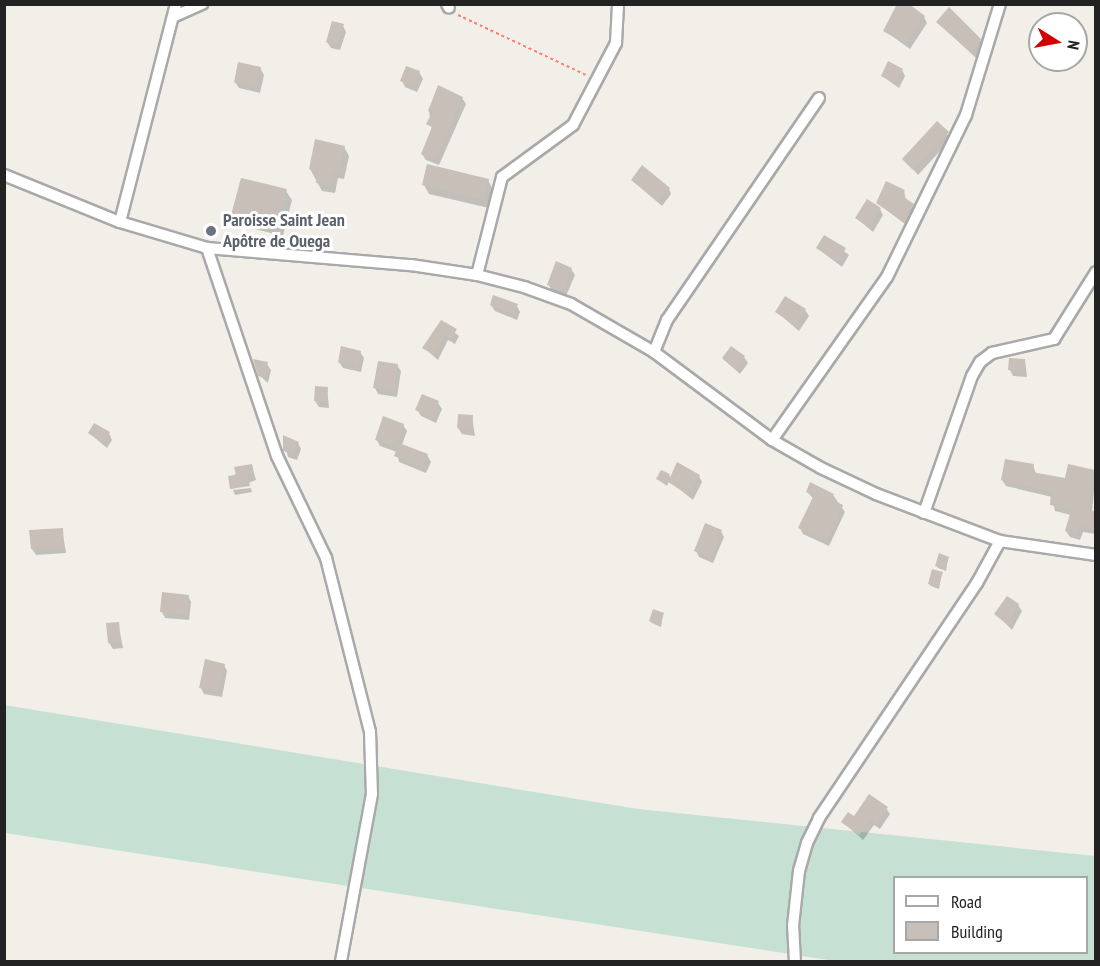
<!DOCTYPE html>
<html>
<head>
<meta charset="utf-8">
<style>
  body { margin:0 }
  #map { position:relative; width:1100px; height:966px; overflow:hidden; background:#f2efe9; font-family:"PT Sans Narrow",sans-serif }
  div>[style] { position:absolute }
  .wetland>* { inset:0; background:#c6e0d4 }
  .shadow>* { inset:0; background:#0003 }
  .building>* { inset:0; background:#c7bfb8 }
  .path>* { height:2px; margin-top:-1px; transform-origin:0; background:repeating-linear-gradient(90deg,#fa8072 0 3px,transparent 0 6px) }
  .roads { filter:drop-shadow(2px 0 #a9a9a9) drop-shadow(-2px 0 #a9a9a9) drop-shadow(0 2px #a9a9a9) drop-shadow(0 -2px #a9a9a9) }
  .minor>* { height:10px; margin:-5px; padding:0 5px; transform-origin:5px; border-radius:5px; background:#fff }
  .dots>* { width:16px; height:16px; translate:-50% -50%; box-sizing:border-box; border:3px solid #fff; border-radius:50% }
  span { translate:-50% -50%; white-space:nowrap; text-align:center; line-height:1.15; -webkit-text-stroke:6px #fff; paint-order:stroke }
  .worship-label { font-size:18px; color:#5b616d; font-weight:700 }
  .left { translate:0 -50%; text-align:left }
  .frame { position:absolute; inset:0; border:6px solid #222; pointer-events:none }
  .legend { position:absolute; left:893px; top:876px; width:195px; height:78px; box-sizing:border-box; background:#fff; border:2px solid #a7a7a7; margin:0; padding:8px 10px; list-style:none; font-size:18px; color:#222 }
  .legend li { display:flex; align-items:center; gap:12px; height:30px }
  .legend b { width:30px; border:2px solid #a7a7a7 }
  .north { position:absolute; left:1028px; top:12px; width:60px; height:60px; box-sizing:border-box; background:#fff; border:2px solid #a7a7a7; border-radius:50%; rotate:101deg; font-size:16px; font-weight:700; line-height:24px; text-align:center; color:#222 }
  .north::after { content:''; display:block; margin:auto; width:21px; height:27px; background:#d40000; clip-path:polygon(50% 0,100% 100%,50% 72%,0 100%) }
</style>
</head>
<body>
<div id="map">
  <div class="wetland">
    <i style="clip-path:polygon(evenodd,4px 705px,638px 809px,1095px 856px,1095px 961px,835px 961px,5px 833px,4px 705px,894px 878px,1086px 878px,1086px 952px,894px 952px,894px 878px)"></i>
  </div>
  <div class="shadow">
    <i style="clip-path:polygon(924px 17px,927px 23px,910px 49px,885px 31px)"></i>
    <i style="clip-path:polygon(937px 22px,980px 40px,984px 46px,976px 58px)"></i>
    <i style="clip-path:polygon(343px 26px,346px 32px,340px 50px,331px 48px,327px 42px)"></i>
    <i style="clip-path:polygon(260px 68px,264px 75px,260px 93px,239px 88px,235px 82px)"></i>
    <i style="clip-path:polygon(902px 70px,905px 76px,899px 88px,882px 76px)"></i>
    <i style="clip-path:polygon(419px 72px,423px 79px,417px 92px,405px 87px,402px 81px)"></i>
    <i style="clip-path:polygon(462px 98px,466px 104px,439px 165px,426px 160px,422px 154px,432px 131px,429px 111px)"></i>
    <i style="clip-path:polygon(937px 123px,951px 139px,918px 175px,904px 159px)"></i>
    <i style="clip-path:polygon(344px 147px,349px 156px,344px 179px,338px 178px,335px 193px,322px 191px,310px 169px)"></i>
    <i style="clip-path:polygon(488px 180px,493px 190px,489px 208px,429px 194px,424px 185px)"></i>
    <i style="clip-path:polygon(632px 180px,669px 189px,671px 194px,662px 206px)"></i>
    <i style="clip-path:polygon(286px 191px,292px 200px,283px 236px,239px 225px,233px 215px)"></i>
    <i style="clip-path:polygon(904px 191px,906px 200px,917px 211px,909px 227px,877px 203px)"></i>
    <i style="clip-path:polygon(880px 209px,883px 215px,873px 232px,856px 218px)"></i>
    <i style="clip-path:polygon(825px 237px,849px 255px,842px 267px,817px 248px)"></i>
    <i style="clip-path:polygon(571px 269px,575px 275px,566px 296px,552px 291px,549px 285px)"></i>
    <i style="clip-path:polygon(491px 305px,517px 306px,520px 312px,517px 320px,495px 311px)"></i>
    <i style="clip-path:polygon(805px 310px,809px 316px,799px 331px,777px 312px)"></i>
    <i style="clip-path:polygon(441px 322px,459px 336px,455px 344px,448px 340px,438px 360px,424px 348px)"></i>
    <i style="clip-path:polygon(360px 352px,364px 358px,361px 372px,343px 368px,339px 362px)"></i>
    <i style="clip-path:polygon(744px 357px,748px 363px,740px 374px,723px 359px)"></i>
    <i style="clip-path:polygon(1025px 360px,1027px 377px,1013px 376px,1010px 370px)"></i>
    <i style="clip-path:polygon(267px 364px,271px 370px,268px 383px,260px 376px)"></i>
    <i style="clip-path:polygon(397px 365px,401px 371px,397px 397px,378px 394px,375px 388px)"></i>
    <i style="clip-path:polygon(327px 388px,329px 408px,319px 407px,315px 401px)"></i>
    <i style="clip-path:polygon(438px 403px,442px 409px,436px 423px,421px 416px,417px 410px)"></i>
    <i style="clip-path:polygon(472px 417px,475px 436px,462px 434px,458px 428px)"></i>
    <i style="clip-path:polygon(403px 425px,407px 431px,402px 445px,427px 455px,431px 462px,426px 473px,399px 462px,397px 452px,380px 446px,377px 440px)"></i>
    <i style="clip-path:polygon(89px 433px,109px 433px,112px 440px,107px 448px)"></i>
    <i style="clip-path:polygon(283px 437px,298px 443px,301px 449px,297px 460px,288px 457px)"></i>
    <i style="clip-path:polygon(1033px 465px,1036px 474px,1067px 480px,1069px 466px,1096px 471px,1092px 512px,1096px 513px,1096px 534px,1083px 532px,1080px 540px,1070px 537px,1066px 531px,1071px 515px,1055px 511px,1052px 497px,1006px 486px,1002px 480px)"></i>
    <i style="clip-path:polygon(252px 466px,256px 480px,232px 489px,230px 477px)"></i>
    <i style="clip-path:polygon(669px 475px,671px 479px,699px 476px,702px 482px,693px 500px,669px 481px,667px 486px,658px 479px)"></i>
    <i style="clip-path:polygon(251px 488px,252px 492px,235px 495px,233px 490px)"></i>
    <i style="clip-path:polygon(807px 492px,833px 495px,845px 512px,829px 546px,803px 534px,800px 528px,814px 499px)"></i>
    <i style="clip-path:polygon(62px 529px,66px 553px,36px 555px,32px 549px)"></i>
    <i style="clip-path:polygon(721px 531px,724px 537px,713px 563px,699px 557px,696px 551px)"></i>
    <i style="clip-path:polygon(948px 558px,946px 571px,938px 568px,937px 566px)"></i>
    <i style="clip-path:polygon(942px 573px,939px 589px,931px 586px,929px 584px)"></i>
    <i style="clip-path:polygon(188px 596px,191px 602px,189px 620px,165px 618px,162px 612px)"></i>
    <i style="clip-path:polygon(1018px 605px,1022px 611px,1012px 630px,996px 614px)"></i>
    <i style="clip-path:polygon(663px 614px,661px 627px,652px 623px,650px 621px)"></i>
    <i style="clip-path:polygon(118px 624px,123px 648px,113px 649px,109px 643px)"></i>
    <i style="clip-path:polygon(224px 665px,227px 671px,222px 697px,204px 694px,201px 688px)"></i>
    <i style="clip-path:polygon(886px 808px,890px 814px,880px 829px,874px 825px,863px 840px,843px 822px)"></i>
  </div>
  <div class="building">
    <i style="clip-path:polygon(897px 4px,909px 4px,925px 16px,906px 44px,883px 31px)"></i>
    <i style="clip-path:polygon(949px 7px,981px 39px,972px 53px,936px 22px)"></i>
    <i style="clip-path:polygon(332px 21px,344px 24px,337px 45px,326px 42px)"></i>
    <i style="clip-path:polygon(888px 61px,903px 69px,895px 83px,881px 76px)"></i>
    <i style="clip-path:polygon(238px 62px,261px 67px,257px 88px,234px 82px)"></i>
    <i style="clip-path:polygon(406px 66px,420px 71px,414px 87px,400px 81px)"></i>
    <i style="clip-path:polygon(438px 85px,463px 97px,435px 160px,421px 154px,432px 127px,426px 124px,432px 113px,428px 111px)"></i>
    <i style="clip-path:polygon(937px 121px,949px 132px,913px 170px,902px 159px)"></i>
    <i style="clip-path:polygon(315px 139px,345px 146px,340px 171px,334px 170px,330px 186px,316px 183px,318px 171px,309px 169px)"></i>
    <i style="clip-path:polygon(427px 164px,489px 179px,484px 200px,422px 185px)"></i>
    <i style="clip-path:polygon(642px 165px,670px 188px,658px 202px,631px 180px)"></i>
    <i style="clip-path:polygon(241px 178px,287px 189px,278px 227px,231px 215px)"></i>
    <i style="clip-path:polygon(886px 181px,905px 190px,902px 196px,914px 204px,905px 222px,876px 203px)"></i>
    <i style="clip-path:polygon(867px 199px,881px 208px,869px 227px,855px 218px)"></i>
    <i style="clip-path:polygon(824px 235px,846px 248px,838px 262px,816px 248px)"></i>
    <i style="clip-path:polygon(556px 261px,572px 268px,563px 291px,547px 285px)"></i>
    <i style="clip-path:polygon(493px 295px,518px 304px,514px 315px,490px 305px)"></i>
    <i style="clip-path:polygon(785px 296px,806px 309px,796px 326px,775px 312px)"></i>
    <i style="clip-path:polygon(441px 320px,457px 329px,451px 339px,445px 335px,434px 355px,422px 348px)"></i>
    <i style="clip-path:polygon(341px 346px,361px 351px,358px 366px,338px 362px)"></i>
    <i style="clip-path:polygon(731px 346px,745px 356px,736px 369px,722px 358px)"></i>
    <i style="clip-path:polygon(1009px 358px,1025px 359px,1024px 372px,1008px 370px)"></i>
    <i style="clip-path:polygon(253px 359px,268px 362px,265px 378px,258px 376px)"></i>
    <i style="clip-path:polygon(378px 361px,398px 364px,394px 392px,373px 388px)"></i>
    <i style="clip-path:polygon(315px 386px,328px 387px,327px 402px,314px 401px)"></i>
    <i style="clip-path:polygon(422px 394px,439px 401px,433px 418px,415px 410px)"></i>
    <i style="clip-path:polygon(458px 414px,473px 415px,472px 430px,457px 428px)"></i>
    <i style="clip-path:polygon(383px 416px,404px 424px,396px 447px,375px 440px)"></i>
    <i style="clip-path:polygon(94px 423px,110px 432px,104px 443px,88px 433px)"></i>
    <i style="clip-path:polygon(283px 435px,299px 442px,294px 455px,283px 451px)"></i>
    <i style="clip-path:polygon(399px 443px,428px 454px,423px 468px,394px 456px)"></i>
    <i style="clip-path:polygon(1005px 459px,1034px 464px,1032px 472px,1065px 478px,1068px 464px,1095px 470px,1088px 510px,1095px 511px,1093px 529px,1080px 526px,1077px 535px,1065px 531px,1071px 510px,1050px 505px,1051px 492px,1001px 480px)"></i>
    <i style="clip-path:polygon(677px 462px,700px 475px,689px 495px,668px 482px)"></i>
    <i style="clip-path:polygon(252px 464px,254px 474px,248px 475px,250px 486px,230px 489px,228px 476px,236px 475px,234px 467px)"></i>
    <i style="clip-path:polygon(661px 470px,670px 474px,665px 484px,656px 479px)"></i>
    <i style="clip-path:polygon(810px 482px,834px 494px,831px 499px,843px 505px,826px 541px,798px 528px,814px 495px,806px 492px)"></i>
    <i style="clip-path:polygon(705px 523px,722px 530px,710px 558px,694px 551px)"></i>
    <i style="clip-path:polygon(63px 528px,64px 547px,31px 549px,29px 530px)"></i>
    <i style="clip-path:polygon(939px 553px,949px 557px,945px 569px,935px 566px)"></i>
    <i style="clip-path:polygon(932px 569px,943px 572px,938px 587px,928px 584px)"></i>
    <i style="clip-path:polygon(162px 592px,189px 595px,187px 615px,160px 612px)"></i>
    <i style="clip-path:polygon(1007px 596px,1019px 604px,1008px 625px,994px 614px)"></i>
    <i style="clip-path:polygon(653px 609px,664px 613px,660px 625px,649px 621px)"></i>
    <i style="clip-path:polygon(119px 622px,121px 642px,108px 643px,106px 623px)"></i>
    <i style="clip-path:polygon(205px 659px,225px 664px,219px 692px,199px 688px)"></i>
    <i style="clip-path:polygon(869px 794px,888px 807px,876px 824px,870px 820px,859px 835px,841px 822px,848px 812px,854px 816px)"></i>
  </div>
  <div class="path">
    <i style="left:458px;top:15px;width:141px;rotate:25.1deg"></i>
  </div>
  <div class="roads">
    <div class="minor">
      <i style="left:447px;top:4px;width:4px;rotate:63deg"></i>
      <i style="left:175px;top:16px;width:30px;rotate:-24deg"></i>
      <i style="left:4px;top:175px;width:125px;rotate:22.1deg"></i>
      <i style="left:120px;top:222px;width:91px;rotate:16.6deg"></i>
      <i style="left:207px;top:248px;width:205px;rotate:4.8deg"></i>
      <i style="left:411px;top:265px;width:67px;rotate:8.6deg"></i>
      <i style="left:477px;top:275px;width:49px;rotate:14.3deg"></i>
      <i style="left:524px;top:287px;width:50px;rotate:19.9deg"></i>
      <i style="left:571px;top:304px;width:96px;rotate:30deg"></i>
      <i style="left:654px;top:352px;width:147px;rotate:36.7deg"></i>
      <i style="left:772px;top:440px;width:56px;rotate:29.7deg"></i>
      <i style="left:821px;top:468px;width:61px;rotate:25.3deg"></i>
      <i style="left:876px;top:494px;width:133px;rotate:20.8deg"></i>
      <i style="left:1000px;top:541px;width:97px;rotate:8.3deg"></i>
      <i style="left:120px;top:222px;width:225px;rotate:-75.6deg"></i>
      <i style="left:207px;top:248px;width:219px;rotate:71.4deg"></i>
      <i style="left:277px;top:456px;width:113px;rotate:64.3deg"></i>
      <i style="left:326px;top:558px;width:179px;rotate:75.8deg"></i>
      <i style="left:370px;top:732px;width:62px;rotate:88.2deg"></i>
      <i style="left:372px;top:794px;width:171px;rotate:100.5deg"></i>
      <i style="left:477px;top:275px;width:101px;rotate:-75.7deg"></i>
      <i style="left:502px;top:177px;width:88px;rotate:-36.2deg"></i>
      <i style="left:573px;top:125px;width:93px;rotate:-62.3deg"></i>
      <i style="left:616px;top:43px;width:39px;rotate:-87deg"></i>
      <i style="left:654px;top:352px;width:35px;rotate:-68deg"></i>
      <i style="left:667px;top:320px;width:269px;rotate:-55.6deg"></i>
      <i style="left:772px;top:440px;width:199px;rotate:-54.8deg"></i>
      <i style="left:887px;top:277px;width:180px;rotate:-64deg"></i>
      <i style="left:966px;top:115px;width:116px;rotate:-73deg"></i>
      <i style="left:924px;top:513px;width:145px;rotate:-70.7deg"></i>
      <i style="left:972px;top:376px;width:16px;rotate:-60deg"></i>
      <i style="left:980px;top:362px;width:15px;rotate:-37deg"></i>
      <i style="left:992px;top:353px;width:64px;rotate:-12.7deg"></i>
      <i style="left:1054px;top:339px;width:79px;rotate:-57.9deg"></i>
      <i style="left:795px;top:962px;width:36px;rotate:-93deg"></i>
      <i style="left:793px;top:926px;width:55px;rotate:-83.8deg"></i>
      <i style="left:799px;top:871px;width:29px;rotate:-74deg"></i>
      <i style="left:807px;top:843px;width:28px;rotate:-64deg"></i>
      <i style="left:819px;top:818px;width:283px;rotate:-56.1deg"></i>
      <i style="left:977px;top:583px;width:48px;rotate:-61.3deg"></i>
    </div>
  </div>
  <div class="dots">
    <i style="left:211px;top:231px;background:#6b7280"></i>
  </div>
  <div class="worship-label">
    <span class="left" style="left:223px;top:231px">Paroisse Saint Jean<br>Apôtre de Ouega</span>
  </div>
  <div class="frame"></div>
  <ul class="legend">
  <li><b style="height:8px;background:#fff"></b>Road</li>
  <li><b style="height:16px;background:#c7bfb8"></b>Building</li>
  </ul>
  <div class="north">N</div>
</div>
</body>
</html>
